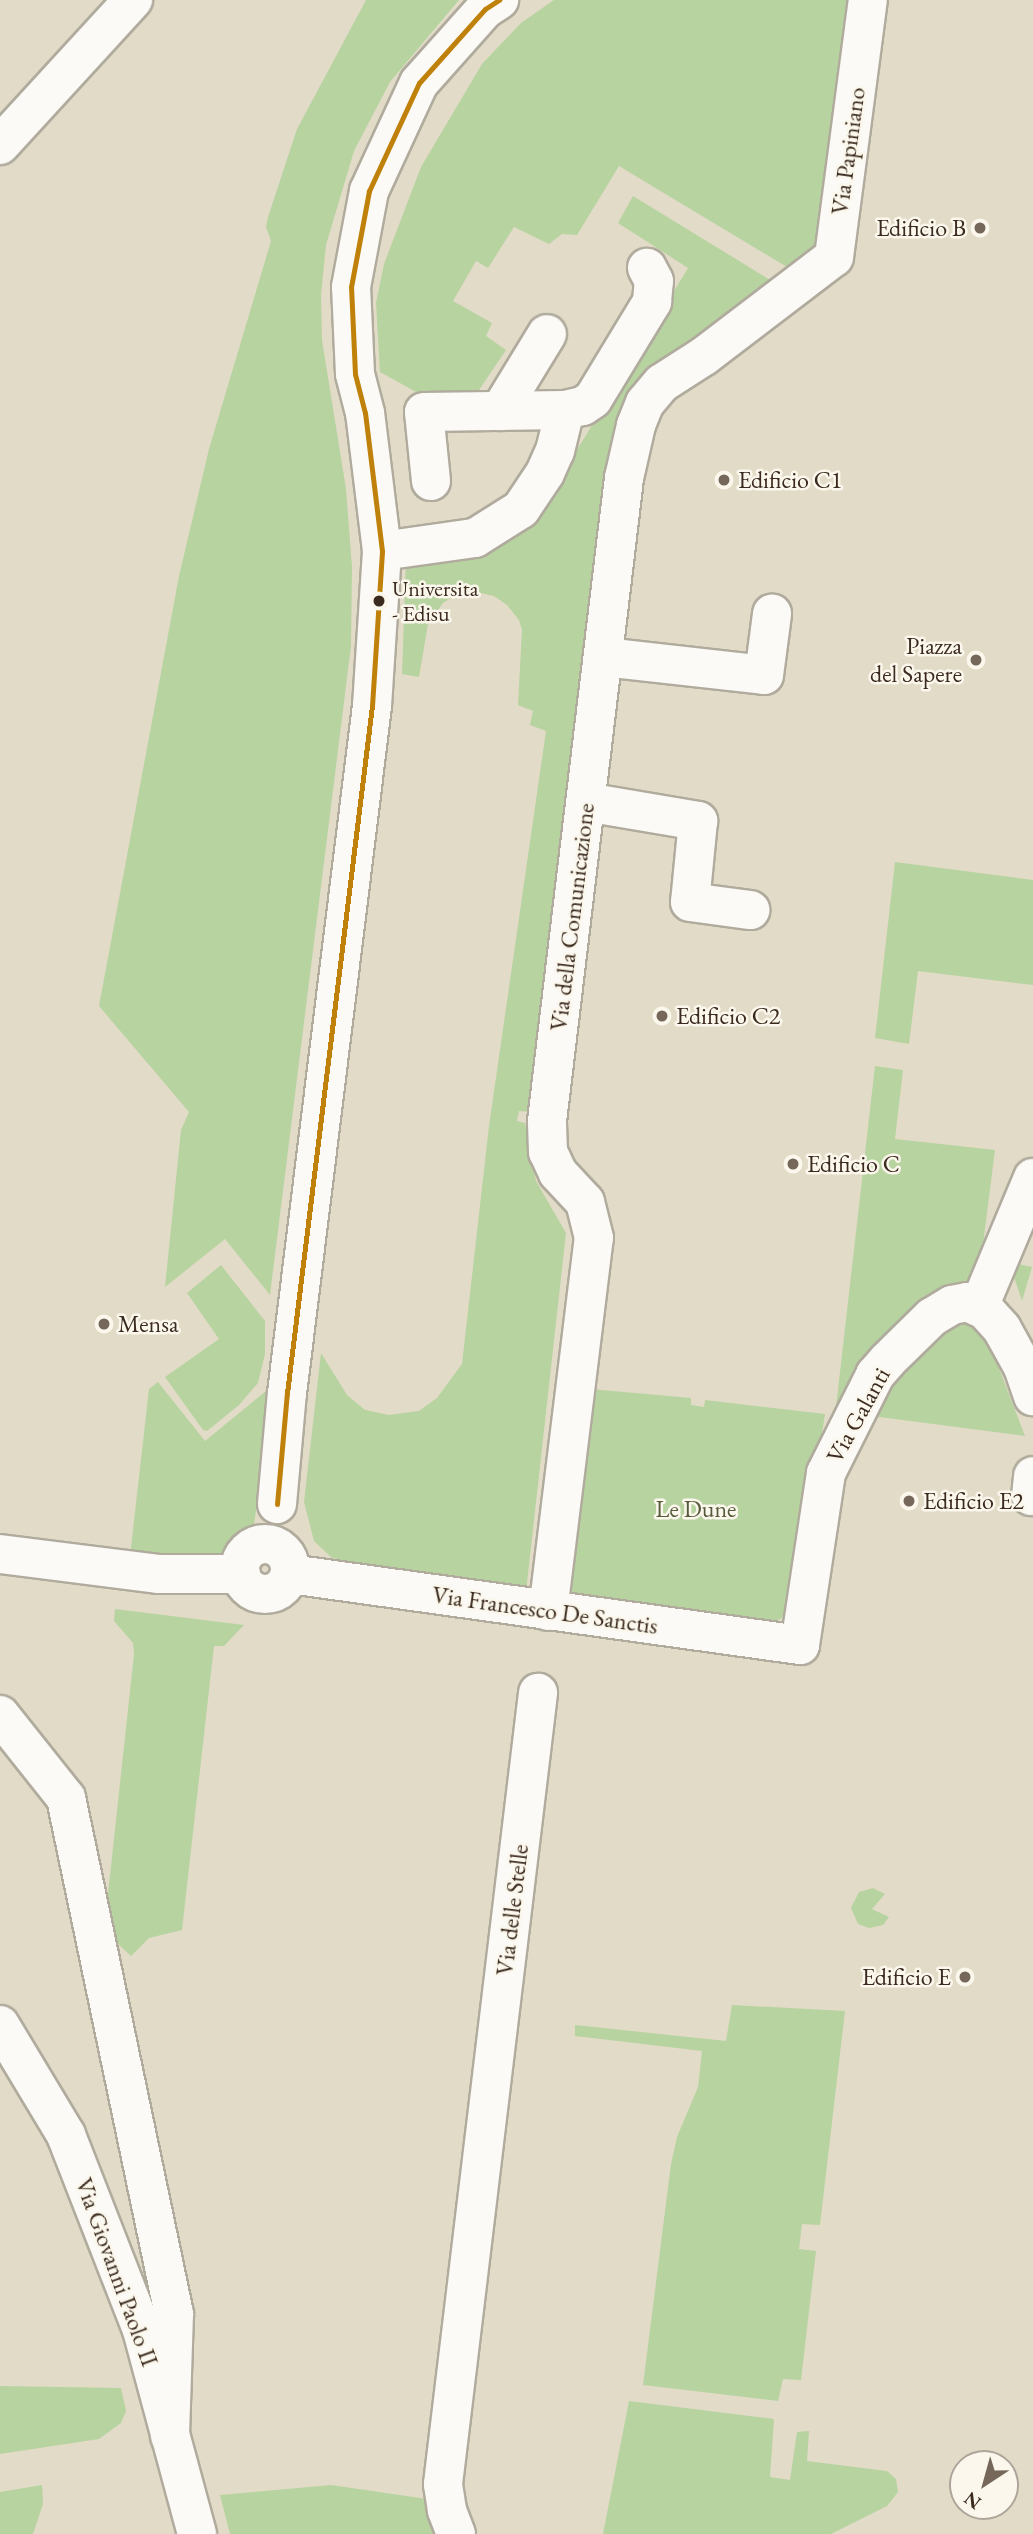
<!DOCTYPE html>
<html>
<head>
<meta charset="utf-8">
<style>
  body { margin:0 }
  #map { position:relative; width:1033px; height:2534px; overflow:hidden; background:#e2dbc8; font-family:"EB Garamond",serif }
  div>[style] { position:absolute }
  .green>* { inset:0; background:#b7d3a0 }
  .roads { filter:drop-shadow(2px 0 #b0ab9d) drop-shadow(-2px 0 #b0ab9d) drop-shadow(0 2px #b0ab9d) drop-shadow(0 -2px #b0ab9d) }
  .minor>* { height:38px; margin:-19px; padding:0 19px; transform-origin:19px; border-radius:19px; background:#fbfaf7 }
  .minor>.ring { margin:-19px; padding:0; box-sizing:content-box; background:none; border:38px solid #fbfaf7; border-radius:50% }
  .bus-1>* { height:5px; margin:-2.5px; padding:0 2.5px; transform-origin:2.5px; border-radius:2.5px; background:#bf8109 }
  .dots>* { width:19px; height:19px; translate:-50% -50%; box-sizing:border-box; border:4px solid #fbf7ec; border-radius:50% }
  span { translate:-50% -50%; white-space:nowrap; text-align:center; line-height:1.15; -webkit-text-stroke:5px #fbf7ec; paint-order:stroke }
  .bus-label { font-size:22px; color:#3b2a1e }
  .left { translate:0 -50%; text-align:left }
  .street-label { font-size:24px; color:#3b2a1e }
  .poi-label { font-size:24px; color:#3b2a1e }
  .right { translate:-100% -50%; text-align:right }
  .park-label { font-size:24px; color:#565b3b }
  .north { position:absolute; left:949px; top:2450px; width:70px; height:70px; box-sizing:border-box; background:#fbf7ec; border:2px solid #aea59a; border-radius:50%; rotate:216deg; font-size:19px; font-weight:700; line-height:28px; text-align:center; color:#3b2a1e }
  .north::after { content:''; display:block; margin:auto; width:24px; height:32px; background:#75685a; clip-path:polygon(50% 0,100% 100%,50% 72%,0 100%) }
</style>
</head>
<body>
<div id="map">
  <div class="green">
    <i style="clip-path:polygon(366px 0,459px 0,390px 82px,354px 151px,326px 245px,321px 295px,322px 340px,346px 489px,352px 567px,351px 646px,270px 1295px,225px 1239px,165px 1287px,181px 1130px,189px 1112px,99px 1006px,179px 576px,209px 449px,271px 241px,266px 227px,268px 217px,297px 129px)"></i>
    <i style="clip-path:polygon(554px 0,849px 0,815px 250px,792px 270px,619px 166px,577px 235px,562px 234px,549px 244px,514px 227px,488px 268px,476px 261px,453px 301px,492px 323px,486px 336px,506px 350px,477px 393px,427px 398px,380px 372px,376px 303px,384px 264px,421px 167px,482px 64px,521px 23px)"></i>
    <i style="clip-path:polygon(633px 196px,780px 286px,645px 385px,533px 1112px,519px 1111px,517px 1121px,525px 1123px,536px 1181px,566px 1233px,526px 1592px,352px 1566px,331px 1557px,314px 1541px,304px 1502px,321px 1353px,347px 1395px,365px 1410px,389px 1415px,419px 1411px,437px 1398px,462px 1364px,489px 1126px,546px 731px,530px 725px,533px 711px,518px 705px,522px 630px,519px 620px,507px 605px,494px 596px,476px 592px,459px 593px,443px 603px,428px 624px,419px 677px,402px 674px,406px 561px,544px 500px,583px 440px,688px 268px,618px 223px)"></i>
    <i style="clip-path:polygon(895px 862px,1033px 880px,1033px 985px,918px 971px,909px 1044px,875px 1038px)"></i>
    <i style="clip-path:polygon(875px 1066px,903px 1070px,895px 1139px,995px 1150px,979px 1276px,867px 1371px,836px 1407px)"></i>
    <i style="clip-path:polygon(1009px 1262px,1032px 1267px,1022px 1301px)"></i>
    <i style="clip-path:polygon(221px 1265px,265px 1321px,265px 1354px,258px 1383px,239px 1405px,207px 1431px,203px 1430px,165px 1377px,219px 1339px,187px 1293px)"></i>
    <i style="clip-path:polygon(960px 1316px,985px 1332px,1025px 1436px,864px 1415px,872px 1400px)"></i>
    <i style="clip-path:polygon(158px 1382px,205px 1441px,266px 1391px,264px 1450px,254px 1525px,241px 1545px,225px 1559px,130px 1556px,149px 1389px)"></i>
    <i style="clip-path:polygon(590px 1389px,691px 1398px,691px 1405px,704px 1407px,705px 1400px,825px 1414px,795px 1605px,790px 1613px,775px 1622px,565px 1595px)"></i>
    <i style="clip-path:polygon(115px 1609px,244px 1625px,224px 1646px,214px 1646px,182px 1930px,149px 1938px,131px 1956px,104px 1931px,134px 1654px,133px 1643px,114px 1621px)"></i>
    <i style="clip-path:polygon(873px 1888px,885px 1894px,872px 1909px,889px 1917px,883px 1925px,869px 1928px,858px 1924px,851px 1908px,859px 1892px)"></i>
    <i style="clip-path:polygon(732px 2005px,845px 2011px,820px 2225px,802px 2224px,799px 2249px,816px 2251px,801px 2380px,783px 2379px,778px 2401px,643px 2385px,671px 2164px,677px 2137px,698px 2087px,702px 2051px,575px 2036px,575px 2025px,726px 2041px)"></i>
    <i style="clip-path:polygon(0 2386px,121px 2388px,126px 2411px,121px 2423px,99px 2439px,0 2454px)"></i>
    <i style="clip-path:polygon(629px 2401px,774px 2419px,770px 2477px,790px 2480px,797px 2432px,809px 2431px,807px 2461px,887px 2471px,896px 2479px,898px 2492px,887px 2506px,831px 2534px,603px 2534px)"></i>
    <i style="clip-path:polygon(42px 2485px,43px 2504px,33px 2534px,0 2534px,0 2492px)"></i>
    <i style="clip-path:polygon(331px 2485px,427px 2499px,439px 2534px,230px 2534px,220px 2495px)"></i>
  </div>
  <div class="roads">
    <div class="minor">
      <i style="left:0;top:145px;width:197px;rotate:-47.5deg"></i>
      <i style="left:500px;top:411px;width:90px;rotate:-58.6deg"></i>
      <i style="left:431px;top:481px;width:69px;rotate:-95.8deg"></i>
      <i style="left:424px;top:412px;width:141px;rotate:-0.8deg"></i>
      <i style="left:565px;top:410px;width:18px;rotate:-13deg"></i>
      <i style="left:583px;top:406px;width:12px;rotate:-35deg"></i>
      <i style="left:593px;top:399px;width:114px;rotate:-58.7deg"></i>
      <i style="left:652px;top:302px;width:21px;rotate:-85deg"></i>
      <i style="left:654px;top:281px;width:15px;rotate:-118deg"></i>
      <i style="left:382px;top:551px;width:94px;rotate:-8deg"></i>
      <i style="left:475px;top:538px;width:54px;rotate:-32.2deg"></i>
      <i style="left:521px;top:509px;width:43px;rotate:-56.3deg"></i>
      <i style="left:545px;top:473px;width:24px;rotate:-66deg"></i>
      <i style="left:555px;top:451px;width:42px;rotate:-76.3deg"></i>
      <i style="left:604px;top:657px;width:161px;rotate:6.4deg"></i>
      <i style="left:764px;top:675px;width:62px;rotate:-82.5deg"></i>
      <i style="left:586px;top:802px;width:114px;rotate:9.6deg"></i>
      <i style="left:698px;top:821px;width:81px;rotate:95.6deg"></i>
      <i style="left:690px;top:902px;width:61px;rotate:7.6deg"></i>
      <i style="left:979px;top:1307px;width:140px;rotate:-67.3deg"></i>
      <i style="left:1031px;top:1496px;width:20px;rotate:-84deg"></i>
      <i style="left:277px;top:1504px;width:111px;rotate:-84.9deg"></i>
      <i style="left:287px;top:1393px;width:692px;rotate:-82.95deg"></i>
      <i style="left:372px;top:706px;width:155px;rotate:-86.3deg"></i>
      <i style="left:382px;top:551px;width:139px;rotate:-97deg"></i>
      <i style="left:365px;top:413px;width:40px;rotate:-104.4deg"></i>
      <i style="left:355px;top:374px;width:87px;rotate:-92.6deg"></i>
      <i style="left:351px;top:287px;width:98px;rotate:-79.4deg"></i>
      <i style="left:369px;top:191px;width:119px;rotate:-65.2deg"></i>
      <i style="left:419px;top:83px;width:99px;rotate:-48.3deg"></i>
      <i style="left:485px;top:9px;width:17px;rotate:-33deg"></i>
      <i class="ring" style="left:240px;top:1544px;width:12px;height:12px"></i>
      <i style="left:0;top:1554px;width:159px;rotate:7.2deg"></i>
      <i style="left:158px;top:1574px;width:83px"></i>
      <i style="left:290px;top:1574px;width:515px;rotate:7.93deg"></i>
      <i style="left:800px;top:1645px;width:174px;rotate:-81.4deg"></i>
      <i style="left:826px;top:1473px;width:110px;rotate:-63.4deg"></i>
      <i style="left:875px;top:1375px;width:18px;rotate:-49deg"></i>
      <i style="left:887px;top:1361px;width:63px;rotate:-44.4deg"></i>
      <i style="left:932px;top:1317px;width:23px;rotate:-31deg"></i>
      <i style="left:952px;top:1305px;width:15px;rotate:-11deg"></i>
      <i style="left:967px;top:1302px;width:20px;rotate:24deg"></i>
      <i style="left:985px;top:1310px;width:25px;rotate:48deg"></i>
      <i style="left:1002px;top:1329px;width:43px;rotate:61.1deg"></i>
      <i style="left:1023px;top:1367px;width:31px;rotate:71deg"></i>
      <i style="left:548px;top:1611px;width:376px;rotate:-83deg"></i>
      <i style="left:594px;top:1238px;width:37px;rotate:-104deg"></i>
      <i style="left:585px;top:1202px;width:40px;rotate:-133deg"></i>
      <i style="left:558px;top:1173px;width:23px;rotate:-115deg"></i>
      <i style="left:548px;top:1152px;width:31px;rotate:-92deg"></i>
      <i style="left:547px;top:1121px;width:648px;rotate:-83.17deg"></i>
      <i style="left:624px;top:478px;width:54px;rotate:-77.2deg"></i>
      <i style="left:636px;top:425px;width:24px;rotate:-68deg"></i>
      <i style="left:645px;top:403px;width:26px;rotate:-50deg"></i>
      <i style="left:662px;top:383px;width:50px;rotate:-32.7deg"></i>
      <i style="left:704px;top:356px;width:163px;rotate:-37.3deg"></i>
      <i style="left:834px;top:257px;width:259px;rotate:-82.5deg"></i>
      <i style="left:0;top:1715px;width:106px;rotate:51.5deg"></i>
      <i style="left:66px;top:1798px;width:527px;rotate:78.18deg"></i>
      <i style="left:174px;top:2314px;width:122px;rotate:91.9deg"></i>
      <i style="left:0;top:2025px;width:128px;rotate:59deg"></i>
      <i style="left:66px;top:2135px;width:209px;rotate:68.7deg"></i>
      <i style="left:142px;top:2330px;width:211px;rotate:74.9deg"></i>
      <i style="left:456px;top:2534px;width:26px;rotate:-111deg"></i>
      <i style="left:447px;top:2510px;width:26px;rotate:-99deg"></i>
      <i style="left:443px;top:2484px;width:797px;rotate:-83.15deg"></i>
    </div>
  </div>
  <div class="bus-1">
    <i style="left:277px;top:1504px;width:111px;rotate:-84.9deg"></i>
    <i style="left:287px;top:1393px;width:692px;rotate:-82.95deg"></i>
    <i style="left:372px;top:706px;width:155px;rotate:-86.3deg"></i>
    <i style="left:382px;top:551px;width:139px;rotate:-97deg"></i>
    <i style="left:365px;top:413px;width:40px;rotate:-104.4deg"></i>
    <i style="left:355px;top:374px;width:87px;rotate:-92.6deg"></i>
    <i style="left:351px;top:287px;width:98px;rotate:-79.4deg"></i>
    <i style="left:369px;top:191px;width:119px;rotate:-65.2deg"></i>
    <i style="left:419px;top:83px;width:99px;rotate:-48.3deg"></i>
    <i style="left:485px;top:9px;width:17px;rotate:-33deg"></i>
  </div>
  <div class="dots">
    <i style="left:980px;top:228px;background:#75685a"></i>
    <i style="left:724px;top:480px;background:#75685a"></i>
    <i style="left:379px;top:601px;background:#3b2a1e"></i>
    <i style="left:976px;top:660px;background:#75685a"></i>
    <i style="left:662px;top:1016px;background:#75685a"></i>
    <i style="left:793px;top:1164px;background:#75685a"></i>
    <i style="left:104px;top:1324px;background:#75685a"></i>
    <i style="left:909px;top:1501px;background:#75685a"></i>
    <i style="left:965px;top:1977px;background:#75685a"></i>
  </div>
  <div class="bus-label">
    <span class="left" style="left:392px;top:601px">Universita<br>- Edisu</span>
  </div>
  <div class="street-label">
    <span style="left:848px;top:151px;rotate:-82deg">Via Papiniano</span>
    <span style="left:572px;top:917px;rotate:-83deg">Via della Comunicazione</span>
    <span style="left:858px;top:1415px;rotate:-61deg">Via Galanti</span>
    <span style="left:545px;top:1610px;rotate:8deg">Via Francesco De Sanctis</span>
    <span style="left:512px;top:1910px;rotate:-83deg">Via delle Stelle</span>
    <span style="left:117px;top:2272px;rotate:70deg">Via Giovanni Paolo II</span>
  </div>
  <div class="poi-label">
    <span class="right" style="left:966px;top:228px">Edificio B</span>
    <span class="left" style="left:738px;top:480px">Edificio C1</span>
    <span class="right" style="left:962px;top:660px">Piazza<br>del Sapere</span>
    <span class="left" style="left:676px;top:1016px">Edificio C2</span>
    <span class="left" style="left:807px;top:1164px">Edificio C</span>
    <span class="left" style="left:118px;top:1324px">Mensa</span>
    <span class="left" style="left:923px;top:1501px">Edificio E2</span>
    <span class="right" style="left:951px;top:1977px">Edificio E</span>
  </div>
  <div class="park-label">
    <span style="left:696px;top:1509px">Le Dune</span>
  </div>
  <div class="north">N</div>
</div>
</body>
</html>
